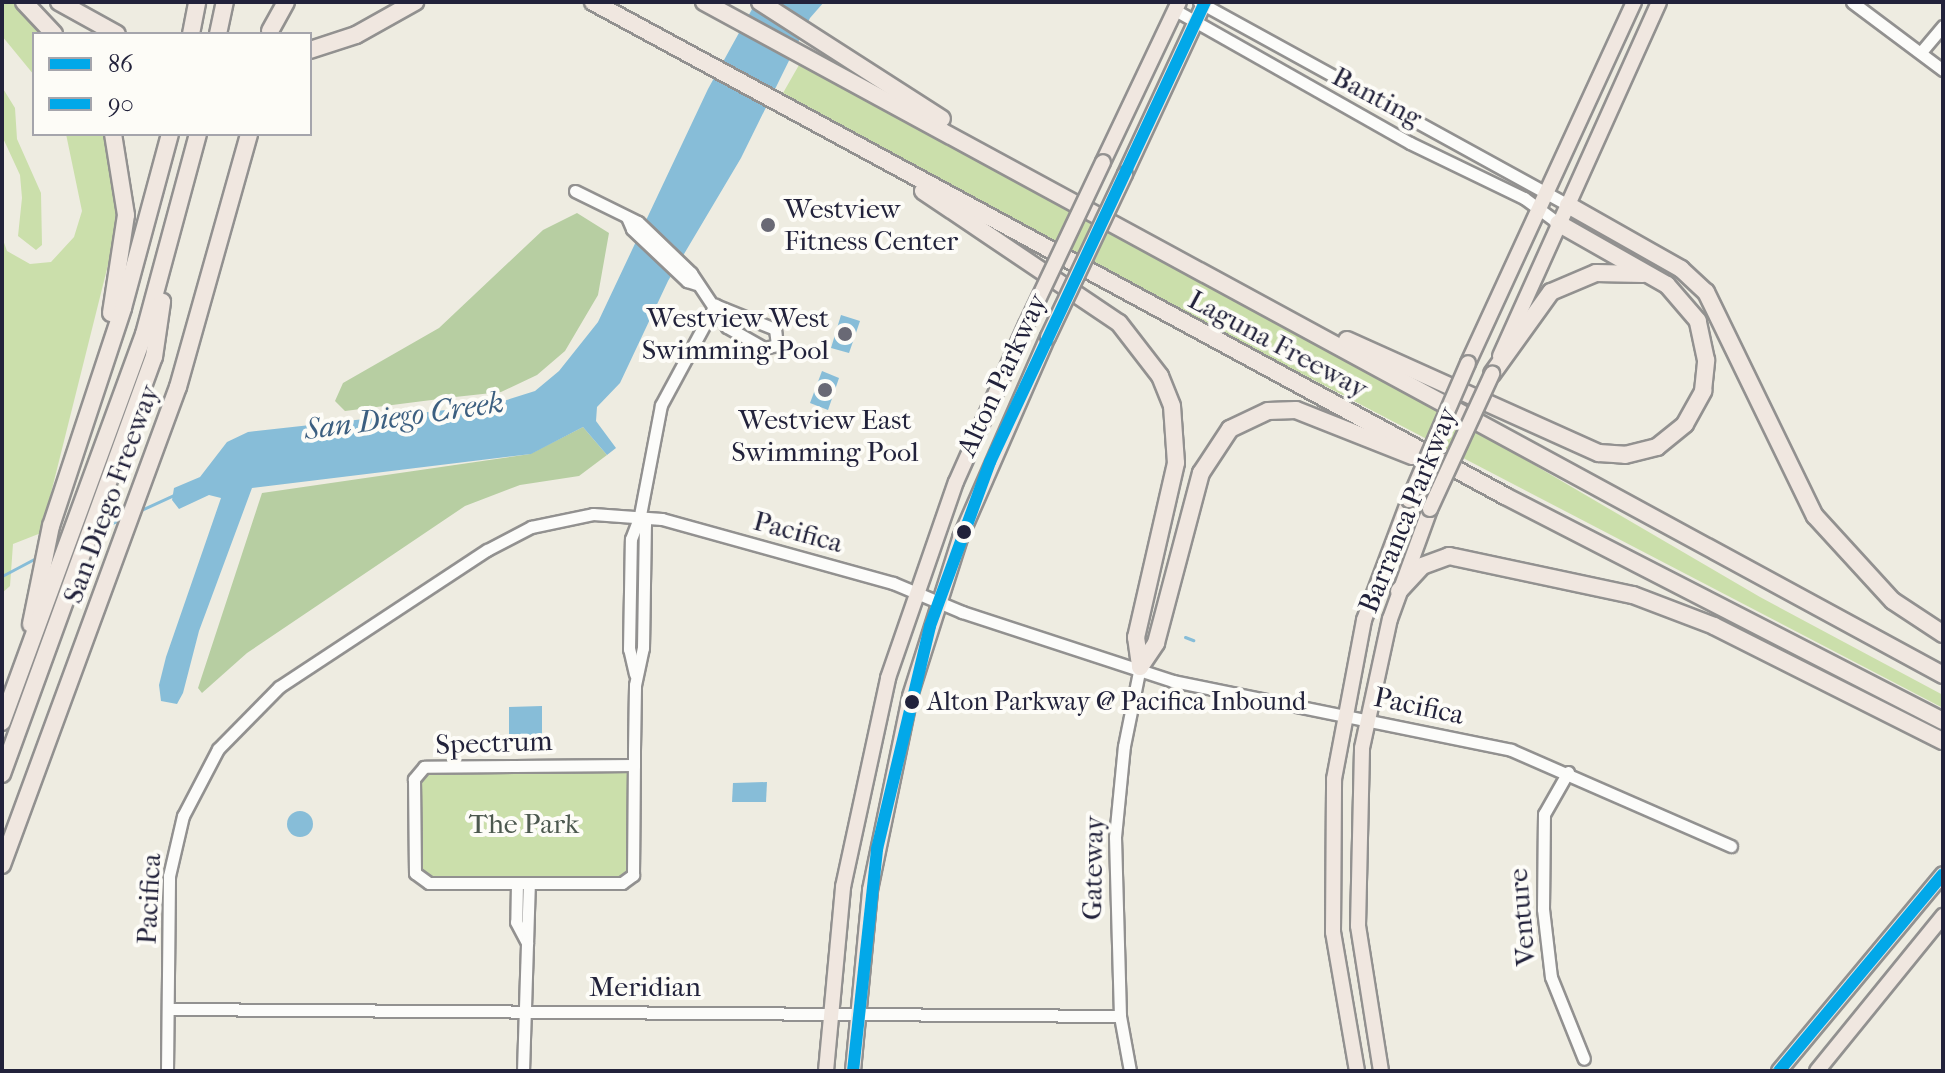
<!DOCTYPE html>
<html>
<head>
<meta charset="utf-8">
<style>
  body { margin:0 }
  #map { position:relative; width:1945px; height:1073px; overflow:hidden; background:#eeece1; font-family:"IM FELL French Canon",serif }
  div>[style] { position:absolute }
  .green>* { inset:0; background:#cbdfab }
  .forest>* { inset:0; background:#b7cea2 }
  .water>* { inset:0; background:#87bdd8 }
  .round { border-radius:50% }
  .stream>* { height:3px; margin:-1.5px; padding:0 1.5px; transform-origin:1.5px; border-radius:1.5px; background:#87bdd8 }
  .roads { filter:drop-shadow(2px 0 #929190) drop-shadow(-2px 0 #929190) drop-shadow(0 2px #929190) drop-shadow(0 -2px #929190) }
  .minor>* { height:11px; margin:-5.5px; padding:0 5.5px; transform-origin:5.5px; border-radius:5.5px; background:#fcfcfa }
  .major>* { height:14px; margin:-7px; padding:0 7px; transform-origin:7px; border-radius:7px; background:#f0e7e0 }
  .highway>* { height:16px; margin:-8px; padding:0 8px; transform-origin:8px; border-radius:8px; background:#f0e7e0 }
  .bridges { filter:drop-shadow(2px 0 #929190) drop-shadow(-2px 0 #929190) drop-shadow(0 2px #929190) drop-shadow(0 -2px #929190) }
  .major-bridge>* { height:14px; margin:-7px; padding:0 7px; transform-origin:7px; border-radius:7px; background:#f0e7e0 }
  .bus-1>* { height:12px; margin:-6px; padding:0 6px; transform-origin:6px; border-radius:6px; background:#02a8e9 }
  .bus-2>* { height:12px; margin:-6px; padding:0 6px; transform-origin:6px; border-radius:6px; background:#02a8e9 }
  .dots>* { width:22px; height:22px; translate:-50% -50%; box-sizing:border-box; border:4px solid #fdfcf7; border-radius:50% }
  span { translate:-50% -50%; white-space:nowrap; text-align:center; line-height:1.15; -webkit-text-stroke:8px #fdfcf7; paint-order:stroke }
  .bus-label { font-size:26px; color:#22223b }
  .left { translate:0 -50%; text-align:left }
  .street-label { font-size:28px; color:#22223b }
  .poi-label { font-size:28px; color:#22223b }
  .right { translate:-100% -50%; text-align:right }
  .park-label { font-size:28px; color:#4c584f }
  .water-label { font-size:30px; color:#3c5f80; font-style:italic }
  .frame { position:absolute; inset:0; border:4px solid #22223b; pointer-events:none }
  .legend { position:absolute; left:32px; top:32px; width:280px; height:104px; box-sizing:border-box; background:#fdfcf7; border:2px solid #a5a5ac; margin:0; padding:10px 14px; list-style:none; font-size:24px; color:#22223b }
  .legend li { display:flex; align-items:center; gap:16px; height:40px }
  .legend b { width:40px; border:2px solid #a5a5ac }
</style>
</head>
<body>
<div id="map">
  <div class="green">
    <i style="clip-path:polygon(2px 2px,14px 2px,44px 34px,34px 34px,34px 75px,2px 36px)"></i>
    <i style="clip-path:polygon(799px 65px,1416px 396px,1760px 597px,1943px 695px,1943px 708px,1229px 336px,783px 93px)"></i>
    <i style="clip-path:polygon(2px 87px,15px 108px,17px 139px,41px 193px,42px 245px,36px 250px,18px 236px,22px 198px,20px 175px,2px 136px)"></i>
    <i style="clip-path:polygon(66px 134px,106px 134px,118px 225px,41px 533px,13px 544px,10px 586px,2px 593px,2px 237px,7px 251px,30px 264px,51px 262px,74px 237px,82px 211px)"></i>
    <i style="clip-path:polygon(634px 765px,633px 875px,622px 883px,429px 883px,415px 873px,414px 779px,424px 767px)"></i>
  </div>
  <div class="forest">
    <i style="clip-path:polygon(577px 213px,609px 233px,598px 295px,565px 351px,537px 375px,501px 392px,455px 397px,345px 411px,335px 401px,343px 383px,439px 328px,543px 230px)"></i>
    <i style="clip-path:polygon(583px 427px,607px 455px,579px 476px,520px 485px,465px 506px,247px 653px,202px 693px,198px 688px,262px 493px,530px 454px)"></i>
  </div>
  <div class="water">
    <i style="clip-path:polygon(756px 2px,824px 2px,810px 18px,741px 158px,668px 281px,620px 383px,597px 407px,596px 421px,616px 448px,607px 455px,583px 427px,531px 454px,252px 488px,199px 631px,183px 693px,177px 704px,161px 701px,159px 685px,166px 657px,221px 498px,209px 495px,179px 509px,172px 500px,174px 488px,200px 477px,227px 442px,248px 432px,491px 405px,535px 391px,559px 371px,598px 322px,708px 89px)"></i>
    <i style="clip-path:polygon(841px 315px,860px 321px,849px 353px,831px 348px)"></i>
    <i style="clip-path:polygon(822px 371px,839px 378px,828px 410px,810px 403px)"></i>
    <i style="clip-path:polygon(542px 706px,542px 736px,509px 736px,509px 707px)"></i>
    <i style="clip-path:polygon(767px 782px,766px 802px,732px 802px,733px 783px)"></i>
    <i class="round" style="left:287px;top:811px;width:26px;height:26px"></i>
  </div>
  <div class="stream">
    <i style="left:139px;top:511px;width:41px;rotate:-24.7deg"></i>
    <i style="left:99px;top:529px;width:24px;rotate:-24deg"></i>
    <i style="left:2px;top:576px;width:40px;rotate:-28deg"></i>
    <i style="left:1185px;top:637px;width:9px;rotate:21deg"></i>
  </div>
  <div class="roads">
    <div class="minor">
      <i style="left:1199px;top:2px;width:421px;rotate:28.8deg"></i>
      <i style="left:1852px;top:2px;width:114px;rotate:36.8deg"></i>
      <i style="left:1175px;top:10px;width:270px;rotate:29.5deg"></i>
      <i style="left:1410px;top:143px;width:127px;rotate:25.8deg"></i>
      <i style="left:1524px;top:198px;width:42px;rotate:36.3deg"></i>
      <i style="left:1921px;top:52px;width:34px;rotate:-50deg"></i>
      <i style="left:575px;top:191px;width:70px;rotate:26.2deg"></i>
      <i style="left:638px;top:222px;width:74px;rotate:43.9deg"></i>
      <i style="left:691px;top:273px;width:65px;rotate:56.3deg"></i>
      <i style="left:727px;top:327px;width:43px;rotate:29.6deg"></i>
      <i style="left:764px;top:348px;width:13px;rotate:-13deg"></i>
      <i style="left:777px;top:345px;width:16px;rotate:-97deg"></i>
      <i style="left:775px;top:329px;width:65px;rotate:-158.2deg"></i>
      <i style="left:627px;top:217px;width:13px;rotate:67deg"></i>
      <i style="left:632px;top:229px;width:76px;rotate:43.4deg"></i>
      <i style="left:687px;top:281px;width:9px;rotate:18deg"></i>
      <i style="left:635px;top:674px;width:26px;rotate:-103deg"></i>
      <i style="left:629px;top:649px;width:110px;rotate:-89deg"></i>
      <i style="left:631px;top:539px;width:26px;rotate:-69deg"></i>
      <i style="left:640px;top:515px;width:112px;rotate:-79.2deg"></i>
      <i style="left:661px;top:405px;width:114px;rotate:-61.6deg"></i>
      <i style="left:634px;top:765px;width:210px;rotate:179.5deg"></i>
      <i style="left:424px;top:767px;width:16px;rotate:130deg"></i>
      <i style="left:414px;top:779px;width:94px;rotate:89.4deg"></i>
      <i style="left:415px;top:873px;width:17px;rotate:36deg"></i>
      <i style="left:429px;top:883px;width:193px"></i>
      <i style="left:622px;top:883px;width:14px;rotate:-36deg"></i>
      <i style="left:633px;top:875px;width:110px;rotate:-89.5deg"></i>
      <i style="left:634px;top:765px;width:15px;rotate:-90deg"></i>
      <i style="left:634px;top:750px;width:65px;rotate:-89.1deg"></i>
      <i style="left:635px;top:685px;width:38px;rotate:-78deg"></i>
      <i style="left:643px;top:648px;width:124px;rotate:-89.1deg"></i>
      <i style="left:645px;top:524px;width:10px;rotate:-119deg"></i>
      <i style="left:1568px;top:772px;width:48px;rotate:119.7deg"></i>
      <i style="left:1544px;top:814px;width:95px;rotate:90.6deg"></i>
      <i style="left:1543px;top:909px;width:68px;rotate:83.3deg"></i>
      <i style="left:1551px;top:977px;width:88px;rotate:68.1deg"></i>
      <i style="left:517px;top:883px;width:39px;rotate:91deg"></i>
      <i style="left:516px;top:922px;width:24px;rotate:62deg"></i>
      <i style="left:169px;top:1009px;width:951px;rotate:0.42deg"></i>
      <i style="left:167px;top:1071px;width:195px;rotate:-89.4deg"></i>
      <i style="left:169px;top:876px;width:62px;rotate:-76.9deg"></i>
      <i style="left:183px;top:816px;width:76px;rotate:-62.4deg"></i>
      <i style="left:218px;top:749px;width:87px;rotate:-45.5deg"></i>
      <i style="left:279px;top:687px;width:249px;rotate:-33.4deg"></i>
      <i style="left:487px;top:550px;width:50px;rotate:-27.6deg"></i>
      <i style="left:531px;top:527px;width:63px;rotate:-11.8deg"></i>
      <i style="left:593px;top:514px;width:69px;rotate:4.1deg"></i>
      <i style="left:662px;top:519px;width:240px;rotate:15.5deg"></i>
      <i style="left:893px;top:583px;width:75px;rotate:22.8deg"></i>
      <i style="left:962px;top:612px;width:222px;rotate:18.1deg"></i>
      <i style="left:1173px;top:681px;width:345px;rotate:11.5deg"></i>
      <i style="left:1511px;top:750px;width:240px;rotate:23.6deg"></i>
      <i style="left:523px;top:1071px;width:188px;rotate:-88.2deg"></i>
      <i style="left:1130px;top:1071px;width:56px;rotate:-100.3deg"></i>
      <i style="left:1120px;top:1016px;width:179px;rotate:-91.6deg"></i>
      <i style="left:1115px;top:837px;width:91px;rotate:-84.4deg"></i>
      <i style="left:1124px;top:746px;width:81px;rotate:-78.6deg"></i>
    </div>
    <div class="major">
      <i style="left:1103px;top:162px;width:177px;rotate:-64.6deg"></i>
      <i style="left:1125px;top:174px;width:190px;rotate:-65.1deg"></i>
      <i style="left:1500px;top:356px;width:388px;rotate:-65.8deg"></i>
      <i style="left:1468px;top:363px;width:397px;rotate:-65.3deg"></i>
      <i style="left:826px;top:1071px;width:185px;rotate:-84.7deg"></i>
      <i style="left:843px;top:887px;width:214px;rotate:-77.8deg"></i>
      <i style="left:888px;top:678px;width:207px;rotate:-70.9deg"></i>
      <i style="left:956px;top:482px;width:172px;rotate:-66deg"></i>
      <i style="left:853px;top:1071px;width:182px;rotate:-84.6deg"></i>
      <i style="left:870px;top:890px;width:198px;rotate:-78.3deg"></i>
      <i style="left:910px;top:696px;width:166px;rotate:-72.4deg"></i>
      <i style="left:960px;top:538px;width:219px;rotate:-66.4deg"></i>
      <i style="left:1357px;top:1071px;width:141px;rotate:-99.8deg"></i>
      <i style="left:1333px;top:932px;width:153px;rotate:-89.6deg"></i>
      <i style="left:1334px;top:779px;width:162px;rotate:-79.3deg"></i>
      <i style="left:1364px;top:620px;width:128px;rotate:-69.4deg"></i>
      <i style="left:1381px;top:1071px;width:147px;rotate:-99deg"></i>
      <i style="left:1358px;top:926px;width:178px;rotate:-88.7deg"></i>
      <i style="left:1362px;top:748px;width:132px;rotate:-77.8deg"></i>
      <i style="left:1390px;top:619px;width:117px;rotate:-70deg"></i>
      <i style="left:1779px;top:1071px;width:256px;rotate:-50.2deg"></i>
      <i style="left:1817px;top:1071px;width:200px;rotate:-50.9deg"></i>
    </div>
    <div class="highway">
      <i style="left:24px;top:2px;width:44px;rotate:46.8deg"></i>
      <i style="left:59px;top:2px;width:66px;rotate:28.9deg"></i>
      <i style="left:593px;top:2px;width:1037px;rotate:28.44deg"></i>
      <i style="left:1505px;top:496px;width:492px;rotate:27.2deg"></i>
      <i style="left:704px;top:2px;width:1410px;rotate:28.51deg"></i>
      <i style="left:760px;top:2px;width:216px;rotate:32.7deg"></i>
      <i style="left:270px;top:31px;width:33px;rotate:-61deg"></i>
      <i style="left:191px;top:34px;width:33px;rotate:-79deg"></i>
      <i style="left:218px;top:34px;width:33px;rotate:-78deg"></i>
      <i style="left:310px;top:50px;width:48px;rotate:-18.1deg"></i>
      <i style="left:356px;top:35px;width:68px;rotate:-29.2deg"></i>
      <i style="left:923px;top:191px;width:236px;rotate:34deg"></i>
      <i style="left:1119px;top:323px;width:67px;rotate:52.3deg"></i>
      <i style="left:1160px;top:376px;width:32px;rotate:68deg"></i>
      <i style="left:1172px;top:406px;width:57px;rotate:86deg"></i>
      <i style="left:1176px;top:463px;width:179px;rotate:102.9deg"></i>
      <i style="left:1136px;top:637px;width:30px;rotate:82deg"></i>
      <i style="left:1568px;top:205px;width:130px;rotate:29.5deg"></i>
      <i style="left:1681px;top:269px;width:34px;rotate:43deg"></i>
      <i style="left:1706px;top:292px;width:249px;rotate:64.1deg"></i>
      <i style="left:1815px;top:516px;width:115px;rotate:47.5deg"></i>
      <i style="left:1893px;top:601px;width:60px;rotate:33.4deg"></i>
      <i style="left:111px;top:313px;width:99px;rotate:-81.3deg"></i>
      <i style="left:126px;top:215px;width:82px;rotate:-99.1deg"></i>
      <i style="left:1347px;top:340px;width:276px;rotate:24.2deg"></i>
      <i style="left:1599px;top:453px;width:26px;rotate:4deg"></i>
      <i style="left:1625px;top:455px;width:33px;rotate:-14deg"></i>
      <i style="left:1657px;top:447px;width:36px;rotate:-39deg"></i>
      <i style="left:1685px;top:424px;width:38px;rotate:-61deg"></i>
      <i style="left:1703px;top:391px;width:31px;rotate:-84deg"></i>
      <i style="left:1706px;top:360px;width:40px;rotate:-102deg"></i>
      <i style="left:1698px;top:321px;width:48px;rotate:-130.7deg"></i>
      <i style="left:1667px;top:285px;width:125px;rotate:-150.4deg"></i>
      <i style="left:1492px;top:374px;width:101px;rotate:-54.3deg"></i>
      <i style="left:1551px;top:292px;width:49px;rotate:-22.9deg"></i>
      <i style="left:1596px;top:273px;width:47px;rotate:1.2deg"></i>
      <i style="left:1399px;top:591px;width:34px;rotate:-47deg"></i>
      <i style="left:1422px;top:566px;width:29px;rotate:-20deg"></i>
      <i style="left:1449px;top:556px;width:188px;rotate:12deg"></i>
      <i style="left:1633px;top:595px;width:87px;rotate:20.9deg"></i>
      <i style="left:1714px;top:626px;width:256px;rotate:26.7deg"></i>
      <i style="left:31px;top:624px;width:100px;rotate:-78.5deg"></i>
      <i style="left:51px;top:526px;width:230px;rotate:-71.7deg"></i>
      <i style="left:123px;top:308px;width:180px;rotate:-74.9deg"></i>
      <i style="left:1140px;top:667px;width:29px;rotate:-56deg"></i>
      <i style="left:1156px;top:643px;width:176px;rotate:-75.2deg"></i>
      <i style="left:1201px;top:473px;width:53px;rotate:-56.6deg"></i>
      <i style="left:1230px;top:429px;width:42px;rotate:-25.3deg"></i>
      <i style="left:1268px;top:411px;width:28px;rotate:-2deg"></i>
      <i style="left:1296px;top:410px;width:125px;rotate:21.6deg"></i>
      <i style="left:2px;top:722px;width:413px;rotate:-69.9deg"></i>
      <i style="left:144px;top:334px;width:207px;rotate:-74.9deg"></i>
      <i style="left:2px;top:774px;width:444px;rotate:-70deg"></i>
      <i style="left:154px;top:357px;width:56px;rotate:-81.7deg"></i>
      <i style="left:2px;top:865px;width:509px;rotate:-69.79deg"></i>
      <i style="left:178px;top:387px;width:263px;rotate:-74.3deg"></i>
    </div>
  </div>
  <div class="bridges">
    <div class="major-bridge">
      <i style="left:1026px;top:325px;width:180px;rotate:-64.7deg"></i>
      <i style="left:1048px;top:337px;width:180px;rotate:-64.7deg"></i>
      <i style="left:1409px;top:500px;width:149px;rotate:-66.7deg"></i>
      <i style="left:1430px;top:509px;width:149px;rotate:-65.3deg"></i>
    </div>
  </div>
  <div class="bus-1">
    <i style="left:853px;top:1071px;width:223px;rotate:-83.8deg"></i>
    <i style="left:877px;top:849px;width:229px;rotate:-76.6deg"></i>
    <i style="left:930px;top:626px;width:175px;rotate:-69.9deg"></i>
    <i style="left:990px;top:462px;width:508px;rotate:-64.95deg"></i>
  </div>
  <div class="bus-2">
    <i style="left:1779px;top:1071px;width:256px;rotate:-50.2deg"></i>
  </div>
  <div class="dots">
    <i style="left:768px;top:225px;background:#696975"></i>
    <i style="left:845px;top:334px;background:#696975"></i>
    <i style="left:825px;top:390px;background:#696975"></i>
    <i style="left:964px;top:532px;background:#22223b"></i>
    <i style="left:912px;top:702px;background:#22223b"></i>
  </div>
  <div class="bus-label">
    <span class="left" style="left:927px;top:702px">Alton Parkway @ Pacifica Inbound</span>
  </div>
  <div class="street-label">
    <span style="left:1377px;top:97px;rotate:28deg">Banting</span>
    <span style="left:1278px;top:344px;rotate:28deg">Laguna Freeway</span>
    <span style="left:1002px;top:375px;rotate:-65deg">Alton Parkway</span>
    <span style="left:111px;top:494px;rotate:-70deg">San Diego Freeway</span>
    <span style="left:1408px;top:510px;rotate:-68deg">Barranca Parkway</span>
    <span style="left:798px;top:532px;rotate:15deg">Pacifica</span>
    <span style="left:1419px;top:706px;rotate:12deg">Pacifica</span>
    <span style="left:494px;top:743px;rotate:-2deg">Spectrum</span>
    <span style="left:1093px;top:868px;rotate:-89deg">Gateway</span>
    <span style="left:149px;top:899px;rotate:-87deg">Pacifica</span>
    <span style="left:1522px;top:917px;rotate:-95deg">Venture</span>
    <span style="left:645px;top:987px">Meridian</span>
  </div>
  <div class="poi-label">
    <span class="left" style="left:784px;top:225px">Westview<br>Fitness Center</span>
    <span class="right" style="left:829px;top:334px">Westview West<br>Swimming Pool</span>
    <span style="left:825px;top:436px">Westview East<br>Swimming Pool</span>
  </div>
  <div class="park-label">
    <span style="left:524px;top:824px">The Park</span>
  </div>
  <div class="water-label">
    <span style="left:404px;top:417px;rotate:-8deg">San Diego Creek</span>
  </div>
  <div class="frame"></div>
  <ul class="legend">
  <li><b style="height:10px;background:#02a8e9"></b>86</li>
  <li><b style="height:10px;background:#02a8e9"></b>90</li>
  </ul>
</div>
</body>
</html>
